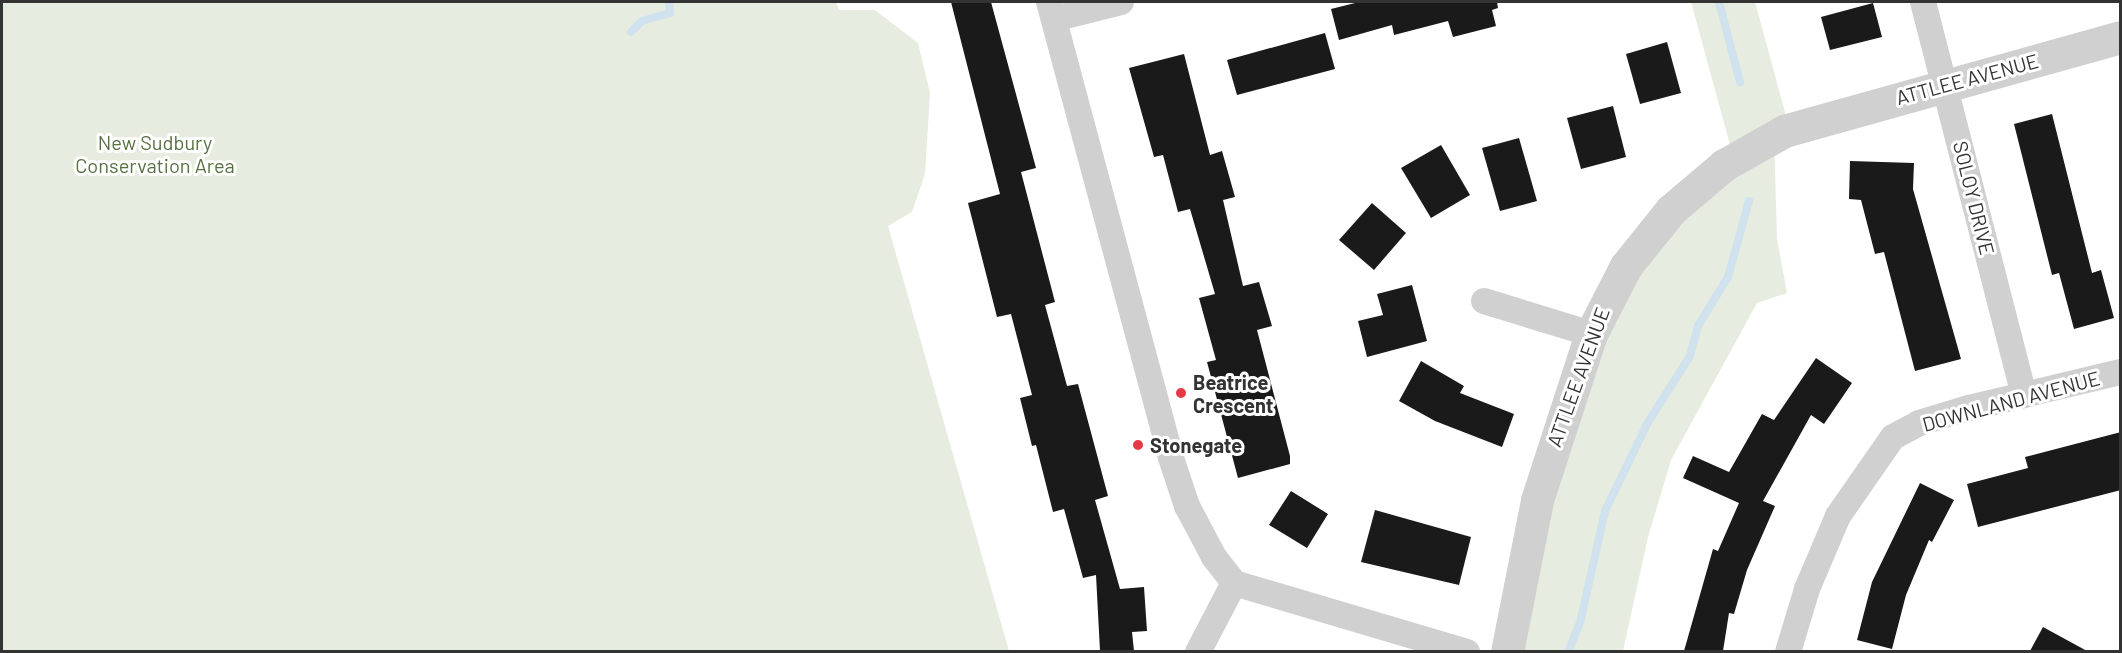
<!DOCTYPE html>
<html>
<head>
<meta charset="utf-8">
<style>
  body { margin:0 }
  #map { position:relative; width:2122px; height:653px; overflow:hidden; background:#fff; font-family:Barlow,sans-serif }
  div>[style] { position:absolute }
  .green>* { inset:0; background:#e6ecdf }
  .stream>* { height:8px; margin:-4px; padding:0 4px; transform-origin:4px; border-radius:4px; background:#cfe2ee }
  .building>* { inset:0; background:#1a1a1a }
  .minor>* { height:26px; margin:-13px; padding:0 13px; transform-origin:13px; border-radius:13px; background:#d0d0d0 }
  .tertiary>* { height:33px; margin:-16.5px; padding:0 16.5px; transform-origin:16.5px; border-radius:16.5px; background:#d0d0d0 }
  .dots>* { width:16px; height:16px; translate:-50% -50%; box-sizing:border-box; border:3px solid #fff; border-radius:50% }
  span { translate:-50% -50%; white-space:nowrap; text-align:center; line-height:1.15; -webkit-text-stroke:6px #fff; paint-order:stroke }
  .street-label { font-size:20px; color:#333 }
  .park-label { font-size:20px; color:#56703f }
  .poi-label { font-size:20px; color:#333; font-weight:700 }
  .left { translate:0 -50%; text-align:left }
  .frame { position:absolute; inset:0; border:3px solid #333; pointer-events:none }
</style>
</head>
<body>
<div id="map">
  <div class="green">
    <i style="clip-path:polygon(2px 2px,836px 2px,839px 10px,875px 10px,918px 43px,930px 93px,925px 174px,912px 212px,888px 226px,1009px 651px,2px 651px)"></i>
    <i style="clip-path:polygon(1691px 2px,1755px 2px,1789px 127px,1774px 134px,1777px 239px,1787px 293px,1757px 303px,1671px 460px,1648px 537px,1623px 651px,1506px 652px,1590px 332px,1733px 156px)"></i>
  </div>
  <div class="stream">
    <i style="left:1719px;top:2px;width:83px;rotate:75.3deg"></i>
    <i style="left:631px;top:32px;width:16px;rotate:-45deg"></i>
    <i style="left:642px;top:21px;width:29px;rotate:-16deg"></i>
    <i style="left:670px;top:13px;width:11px;rotate:-95deg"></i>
    <i style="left:1568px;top:652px;width:31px;rotate:-68deg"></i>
    <i style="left:1580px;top:623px;width:115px;rotate:-77.4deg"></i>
    <i style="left:1605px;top:511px;width:97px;rotate:-64.2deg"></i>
    <i style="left:1647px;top:424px;width:80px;rotate:-57.7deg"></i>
    <i style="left:1690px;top:356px;width:31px;rotate:-75deg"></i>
    <i style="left:1698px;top:326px;width:57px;rotate:-58.5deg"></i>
    <i style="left:1728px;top:277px;width:79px;rotate:-74.6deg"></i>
  </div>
  <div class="building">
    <i style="clip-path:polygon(951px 2px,991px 2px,1036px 168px,1021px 172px,1055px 302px,1045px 305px,1067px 386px,1078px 384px,1108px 496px,1095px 500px,1120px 589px,1144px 587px,1147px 631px,1132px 632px,1134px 651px,1100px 651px,1096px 575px,1083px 578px,1064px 509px,1053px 512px,1036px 445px,1032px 446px,1020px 398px,1032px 395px,1011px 314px,997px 317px,968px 203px,1000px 194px)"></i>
    <i style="clip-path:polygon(1359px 2px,1497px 2px,1498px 8px,1492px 10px,1496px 26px,1453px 37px,1448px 21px,1394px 35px,1392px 25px,1339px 40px,1331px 9px)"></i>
    <i style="clip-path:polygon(1873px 3px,1882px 37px,1830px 50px,1821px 17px)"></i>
    <i style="clip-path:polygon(1325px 33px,1335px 69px,1237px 95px,1227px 60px)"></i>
    <i style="clip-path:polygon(1667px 42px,1681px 93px,1640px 104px,1626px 54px)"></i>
    <i style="clip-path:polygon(1184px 54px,1210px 155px,1222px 151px,1235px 197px,1223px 200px,1243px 286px,1259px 282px,1272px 326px,1257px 330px,1290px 456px,1290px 464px,1238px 478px,1207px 362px,1216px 360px,1199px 298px,1215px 294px,1190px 209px,1178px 212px,1163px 155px,1154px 157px,1129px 68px)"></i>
    <i style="clip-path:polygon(1613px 106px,1626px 157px,1581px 169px,1567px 118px)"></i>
    <i style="clip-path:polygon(2052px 114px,2092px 273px,2101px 270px,2114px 318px,2074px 329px,2059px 273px,2052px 275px,2014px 124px)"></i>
    <i style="clip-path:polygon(1519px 138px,1537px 201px,1500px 211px,1482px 148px)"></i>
    <i style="clip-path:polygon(1441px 145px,1470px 195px,1431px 218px,1401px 168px)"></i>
    <i style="clip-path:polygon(1850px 161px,1914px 163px,1913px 189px,1961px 359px,1915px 371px,1884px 252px,1875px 254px,1861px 200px,1849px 199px)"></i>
    <i style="clip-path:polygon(1372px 203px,1406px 233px,1374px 270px,1339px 240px)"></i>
    <i style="clip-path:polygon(1412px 285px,1427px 341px,1367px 357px,1358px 321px,1383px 315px,1377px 294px)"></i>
    <i style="clip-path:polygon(1816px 358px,1852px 383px,1824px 424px,1811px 415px,1763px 501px,1775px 506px,1747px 570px,1734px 614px,1729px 613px,1723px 651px,1684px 651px,1713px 549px,1718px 551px,1739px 503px,1683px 478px,1693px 456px,1729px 472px,1762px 414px,1774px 420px)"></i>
    <i style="clip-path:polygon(1421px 361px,1464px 386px,1460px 393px,1514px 414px,1502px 447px,1435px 421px,1399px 401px)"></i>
    <i style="clip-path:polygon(2121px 432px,2121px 490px,1978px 527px,1967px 484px,2028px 468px,2025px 457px)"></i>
    <i style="clip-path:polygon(1920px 483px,1954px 500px,1932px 542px,1929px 540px,1906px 595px,1892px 649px,1857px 640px,1872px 582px)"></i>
    <i style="clip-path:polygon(1291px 491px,1328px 514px,1307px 548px,1269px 525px)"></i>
    <i style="clip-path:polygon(1375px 510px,1471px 537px,1459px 585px,1361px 562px)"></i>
    <i style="clip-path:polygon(2043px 627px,2087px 651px,2030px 651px)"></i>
  </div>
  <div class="minor">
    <i style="left:1049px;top:2px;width:472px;rotate:75deg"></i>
    <i style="left:1171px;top:458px;width:51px;rotate:71.6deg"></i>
    <i style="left:1187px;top:506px;width:58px;rotate:62.1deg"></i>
    <i style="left:1214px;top:557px;width:33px;rotate:52deg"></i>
    <i style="left:1234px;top:583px;width:243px;rotate:16.5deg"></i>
    <i style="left:1923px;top:2px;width:406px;rotate:75.6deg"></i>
    <i style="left:1054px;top:19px;width:69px;rotate:-14.2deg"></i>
    <i style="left:1484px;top:301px;width:112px;rotate:17.1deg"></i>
    <i style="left:1198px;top:652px;width:78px;rotate:-62.4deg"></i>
    <i style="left:1788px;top:652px;width:66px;rotate:-73.2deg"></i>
    <i style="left:1807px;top:589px;width:79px;rotate:-67deg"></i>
    <i style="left:1838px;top:516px;width:96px;rotate:-55.2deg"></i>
    <i style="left:1893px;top:437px;width:30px;rotate:-28deg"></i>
    <i style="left:1919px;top:423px;width:52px;rotate:-16.7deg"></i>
    <i style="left:1969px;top:408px;width:155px;rotate:-13.4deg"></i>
  </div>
  <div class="tertiary">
    <i style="left:1507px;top:652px;width:155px;rotate:-78.8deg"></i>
    <i style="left:1537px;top:500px;width:175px;rotate:-72deg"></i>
    <i style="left:1591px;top:334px;width:76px;rotate:-62.8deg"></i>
    <i style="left:1626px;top:266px;width:72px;rotate:-51.2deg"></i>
    <i style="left:1671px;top:210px;width:70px;rotate:-40.3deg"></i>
    <i style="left:1724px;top:165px;width:69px;rotate:-29.5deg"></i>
    <i style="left:1784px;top:131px;width:349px;rotate:-15.6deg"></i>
  </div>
  <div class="dots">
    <i style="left:1181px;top:393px;background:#e63946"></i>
    <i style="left:1138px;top:445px;background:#e63946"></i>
  </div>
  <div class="street-label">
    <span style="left:1967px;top:79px;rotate:-15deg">ATTLEE AVENUE</span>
    <span style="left:1974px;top:198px;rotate:76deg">SOLOY DRIVE</span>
    <span style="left:1578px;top:377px;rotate:-70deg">ATTLEE AVENUE</span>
    <span style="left:2011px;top:401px;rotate:-15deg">DOWNLAND AVENUE</span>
  </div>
  <div class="park-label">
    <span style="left:155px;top:154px">New Sudbury<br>Conservation Area</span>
  </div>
  <div class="poi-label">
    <span class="left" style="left:1193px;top:394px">Beatrice<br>Crescent</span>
    <span class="left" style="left:1150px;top:445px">Stonegate</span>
  </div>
  <div class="frame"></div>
</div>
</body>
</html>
